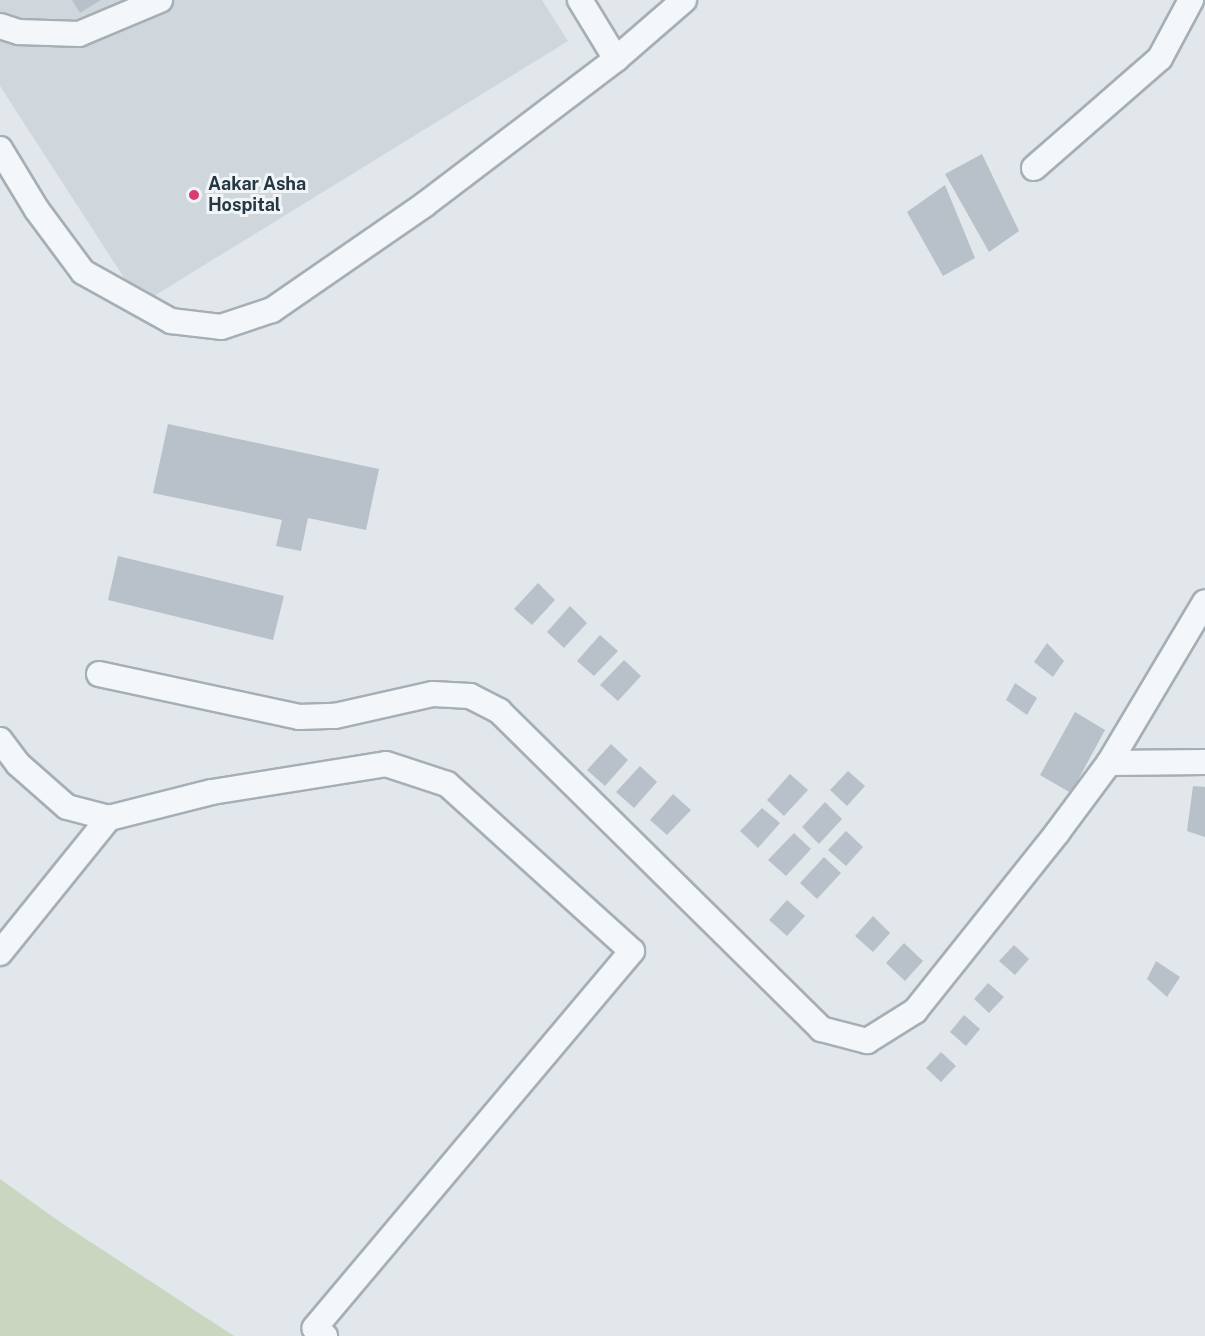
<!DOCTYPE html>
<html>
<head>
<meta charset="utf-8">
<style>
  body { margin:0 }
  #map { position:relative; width:1205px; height:1336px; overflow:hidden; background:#e1e7eb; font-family:"Public Sans",sans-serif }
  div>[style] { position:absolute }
  .built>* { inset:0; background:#cfd7dd }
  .green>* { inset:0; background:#cbd6c1 }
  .building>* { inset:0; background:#b8c1ca }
  .roads { filter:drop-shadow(2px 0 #a5afb6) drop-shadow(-2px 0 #a5afb6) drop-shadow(0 2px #a5afb6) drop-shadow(0 -2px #a5afb6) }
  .lane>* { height:24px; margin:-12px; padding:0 12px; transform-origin:12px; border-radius:12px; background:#f4f7f9 }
  .dots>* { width:16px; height:16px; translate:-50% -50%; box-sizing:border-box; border:3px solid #f1f5f8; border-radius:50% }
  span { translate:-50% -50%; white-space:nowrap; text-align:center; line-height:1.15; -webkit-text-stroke:6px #f1f5f8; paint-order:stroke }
  .poi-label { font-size:18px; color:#273845; font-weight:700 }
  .left { translate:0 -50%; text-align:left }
</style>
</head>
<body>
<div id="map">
  <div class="built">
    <i style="clip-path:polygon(0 0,542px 0,568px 41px,141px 304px,0 86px)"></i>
  </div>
  <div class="green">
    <i style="clip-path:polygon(0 1179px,60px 1222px,234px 1336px,0 1336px)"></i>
  </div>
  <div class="building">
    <i style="clip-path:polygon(72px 0,101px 0,80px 13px)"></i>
    <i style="clip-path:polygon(982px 154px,1019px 231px,989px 252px,945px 174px)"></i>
    <i style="clip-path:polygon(945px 185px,975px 258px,943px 276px,907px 212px)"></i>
    <i style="clip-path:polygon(168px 424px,379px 469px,366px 530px,308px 518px,301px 551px,276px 546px,282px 520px,153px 493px)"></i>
    <i style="clip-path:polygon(118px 556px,284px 596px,273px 640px,108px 600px)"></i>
    <i style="clip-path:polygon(538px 583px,555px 600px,532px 625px,514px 609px)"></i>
    <i style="clip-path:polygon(570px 606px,587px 623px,564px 648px,547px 632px)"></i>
    <i style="clip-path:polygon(600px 635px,618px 651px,594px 676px,577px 661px)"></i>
    <i style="clip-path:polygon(1047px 643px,1064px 661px,1053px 677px,1034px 662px)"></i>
    <i style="clip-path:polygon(624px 660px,641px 676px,618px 701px,600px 685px)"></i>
    <i style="clip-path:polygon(1015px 683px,1037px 698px,1027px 715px,1006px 700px)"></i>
    <i style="clip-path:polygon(1075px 712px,1105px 730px,1071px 793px,1040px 775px)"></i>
    <i style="clip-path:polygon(611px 744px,628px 760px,605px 786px,587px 770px)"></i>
    <i style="clip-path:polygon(640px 766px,657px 782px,634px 808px,616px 792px)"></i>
    <i style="clip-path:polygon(848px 771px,865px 786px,847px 806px,830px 790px)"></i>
    <i style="clip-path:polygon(790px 774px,808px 790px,784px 816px,767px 800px)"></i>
    <i style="clip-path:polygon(1193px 786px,1205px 787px,1205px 837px,1187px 831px)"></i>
    <i style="clip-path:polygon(673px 794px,691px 810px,667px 835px,650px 820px)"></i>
    <i style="clip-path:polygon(825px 802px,842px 819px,819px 844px,802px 827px)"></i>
    <i style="clip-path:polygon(762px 808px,780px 823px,758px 848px,740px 831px)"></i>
    <i style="clip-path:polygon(846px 831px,863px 847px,846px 866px,828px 850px)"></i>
    <i style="clip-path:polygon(794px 833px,811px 849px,786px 876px,768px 860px)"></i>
    <i style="clip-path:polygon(824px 857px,841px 873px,817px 899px,800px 883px)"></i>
    <i style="clip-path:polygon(787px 900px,805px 916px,787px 936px,769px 920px)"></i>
    <i style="clip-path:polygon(873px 916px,890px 933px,873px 952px,855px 936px)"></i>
    <i style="clip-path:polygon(904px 943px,923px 961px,905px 981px,886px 963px)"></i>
    <i style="clip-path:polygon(1014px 945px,1029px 959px,1015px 975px,999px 961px)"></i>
    <i style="clip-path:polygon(1156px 961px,1180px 977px,1167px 997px,1147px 979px)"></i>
    <i style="clip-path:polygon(988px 983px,1004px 997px,989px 1013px,974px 999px)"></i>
    <i style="clip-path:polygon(964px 1015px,980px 1029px,966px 1046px,950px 1032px)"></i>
    <i style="clip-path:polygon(941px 1052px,956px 1066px,941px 1082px,926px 1068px)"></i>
  </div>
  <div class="roads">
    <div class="lane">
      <i style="left:580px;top:0;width:69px;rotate:58.6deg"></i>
      <i style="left:0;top:26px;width:20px;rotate:18deg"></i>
      <i style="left:19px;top:32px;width:60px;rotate:1.9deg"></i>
      <i style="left:79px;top:34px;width:88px;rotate:-22.8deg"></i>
      <i style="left:0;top:149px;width:71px;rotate:58.8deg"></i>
      <i style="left:37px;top:210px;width:77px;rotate:53.4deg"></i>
      <i style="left:83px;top:272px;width:101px;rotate:29.1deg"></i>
      <i style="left:171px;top:321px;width:50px;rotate:6.8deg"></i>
      <i style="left:221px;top:327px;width:54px;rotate:-18.4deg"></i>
      <i style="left:272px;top:310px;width:185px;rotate:-34.6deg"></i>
      <i style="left:424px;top:205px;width:241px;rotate:-37.2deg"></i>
      <i style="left:616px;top:59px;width:90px;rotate:-40.9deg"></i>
      <i style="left:1034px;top:168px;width:167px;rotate:-41.1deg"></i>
      <i style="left:1160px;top:58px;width:66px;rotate:-61.9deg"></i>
      <i style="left:99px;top:674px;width:205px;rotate:12.1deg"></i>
      <i style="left:299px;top:717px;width:36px;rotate:-2deg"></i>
      <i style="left:335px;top:716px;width:100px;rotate:-12.7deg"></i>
      <i style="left:433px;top:694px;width:37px;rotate:3deg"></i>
      <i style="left:470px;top:696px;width:33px;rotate:27deg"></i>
      <i style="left:499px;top:711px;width:453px;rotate:44.6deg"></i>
      <i style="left:821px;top:1029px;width:48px;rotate:14.6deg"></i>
      <i style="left:867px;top:1041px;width:57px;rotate:-32deg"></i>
      <i style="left:915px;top:1011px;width:228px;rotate:-51.4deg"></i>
      <i style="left:1057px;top:833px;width:87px;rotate:-53.4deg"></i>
      <i style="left:1109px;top:763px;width:187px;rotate:-59.2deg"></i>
      <i style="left:0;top:740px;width:30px;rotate:53deg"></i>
      <i style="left:18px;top:764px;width:65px;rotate:41.3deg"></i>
      <i style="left:67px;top:807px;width:43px;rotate:14.7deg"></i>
      <i style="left:109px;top:818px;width:106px;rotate:-14.2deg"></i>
      <i style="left:212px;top:792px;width:176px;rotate:-9.1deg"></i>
      <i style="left:386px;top:764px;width:64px;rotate:18.2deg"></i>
      <i style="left:447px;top:784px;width:249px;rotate:42.1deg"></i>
      <i style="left:632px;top:951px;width:493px;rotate:130.1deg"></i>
      <i style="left:315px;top:1328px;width:13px;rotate:39deg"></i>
      <i style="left:1109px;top:763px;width:96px;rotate:-0.6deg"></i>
      <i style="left:0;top:953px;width:174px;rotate:-51.1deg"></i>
    </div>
  </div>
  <div class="dots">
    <i style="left:194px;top:195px;background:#dc3a73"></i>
  </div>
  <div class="poi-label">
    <span class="left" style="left:208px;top:195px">Aakar Asha<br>Hospital</span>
  </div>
</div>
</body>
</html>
